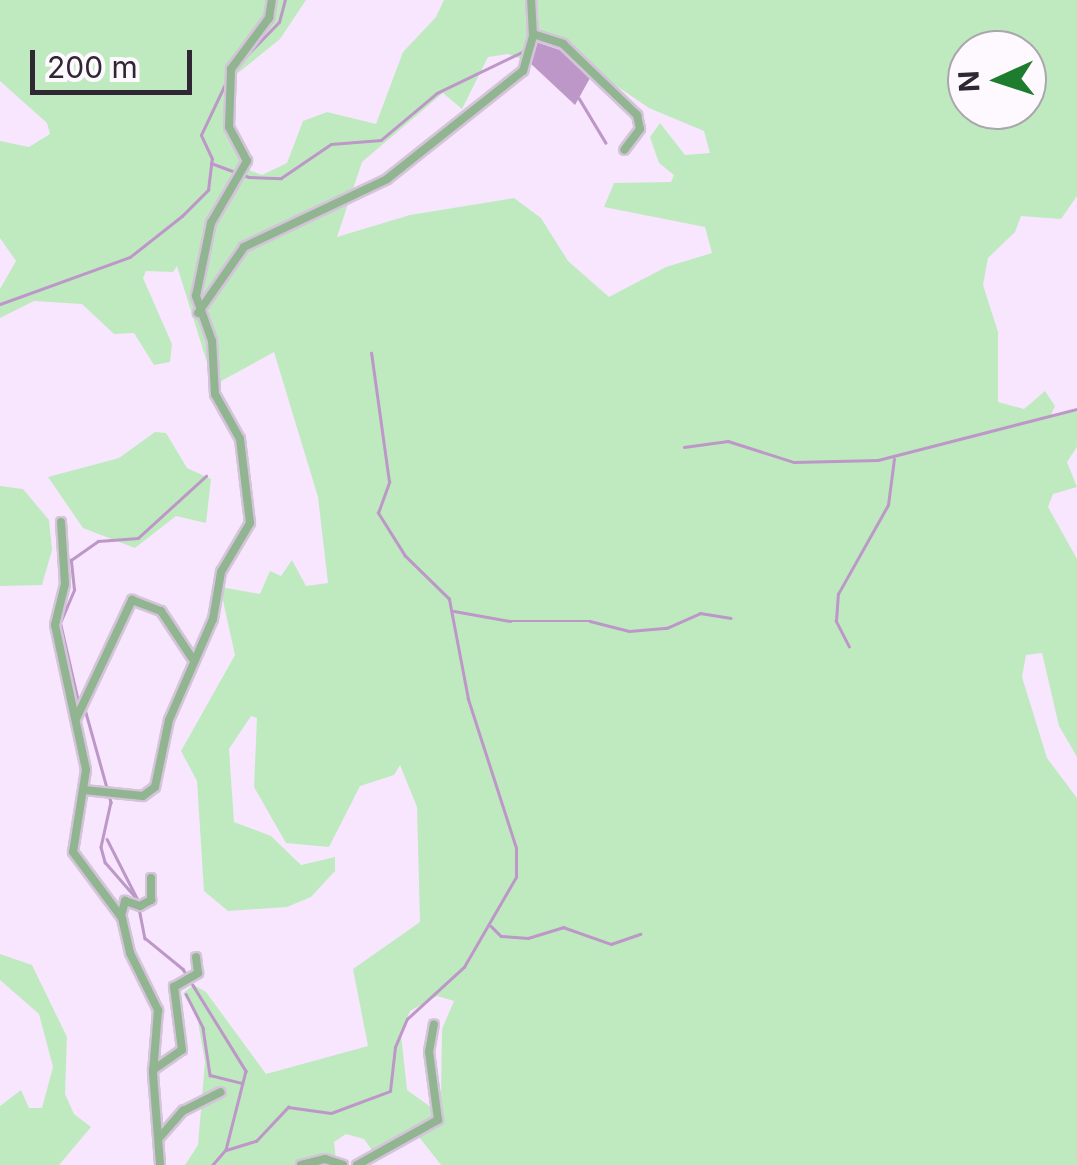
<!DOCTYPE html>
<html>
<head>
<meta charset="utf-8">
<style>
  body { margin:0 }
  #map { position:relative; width:1077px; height:1165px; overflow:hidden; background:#f8e6fe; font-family:Inter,sans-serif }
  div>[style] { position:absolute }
  .green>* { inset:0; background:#bfeac0 }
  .water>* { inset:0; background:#bd97c8 }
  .stream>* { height:2.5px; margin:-1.25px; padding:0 1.25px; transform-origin:1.25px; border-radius:1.25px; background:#bd97c8 }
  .roads { filter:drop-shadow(2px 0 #d4c4d9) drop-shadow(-2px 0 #d4c4d9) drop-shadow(0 2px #d4c4d9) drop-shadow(0 -2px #d4c4d9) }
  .minor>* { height:8px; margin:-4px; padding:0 4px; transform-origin:4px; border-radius:4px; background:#91b591 }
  span { translate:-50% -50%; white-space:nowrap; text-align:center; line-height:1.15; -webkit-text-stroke:9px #fdf9ff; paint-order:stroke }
  .north { position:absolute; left:947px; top:30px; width:100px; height:100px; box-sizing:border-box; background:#fdf9ff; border:2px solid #aba5ad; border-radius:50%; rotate:267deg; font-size:28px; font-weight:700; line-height:40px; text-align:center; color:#2f2732 }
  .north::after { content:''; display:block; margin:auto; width:35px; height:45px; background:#1d7c2d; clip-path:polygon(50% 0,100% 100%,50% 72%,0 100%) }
  .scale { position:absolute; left:30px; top:50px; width:162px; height:45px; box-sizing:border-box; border:5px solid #2f2732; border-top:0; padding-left:12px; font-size:30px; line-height:35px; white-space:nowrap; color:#2f2732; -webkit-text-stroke:8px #fdf9ff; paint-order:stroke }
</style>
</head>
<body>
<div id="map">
  <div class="green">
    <i style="clip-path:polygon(evenodd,0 0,306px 0,280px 39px,233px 77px,231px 140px,243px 168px,262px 175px,287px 163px,303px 121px,327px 112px,376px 124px,403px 52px,436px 17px,444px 0,1077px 0,1077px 196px,1061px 219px,1021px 216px,1015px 232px,988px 258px,983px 285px,998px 332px,998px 402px,1024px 409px,1045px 391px,1055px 406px,1051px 415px,1077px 411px,1077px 447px,1067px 462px,1077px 487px,1053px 494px,1048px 507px,1077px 559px,1077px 757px,1059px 726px,1042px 653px,1026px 655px,1022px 677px,1047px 758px,1077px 798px,1077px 1165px,441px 1165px,416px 1133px,374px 1153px,364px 1139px,346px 1134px,334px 1142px,336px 1161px,345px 1165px,185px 1165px,198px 1145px,205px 1062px,197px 1016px,183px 993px,194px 985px,206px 992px,266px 1074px,368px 1046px,353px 969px,420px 922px,417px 807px,400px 765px,394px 775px,360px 786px,329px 847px,286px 843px,254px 787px,257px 718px,251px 716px,229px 749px,234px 822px,271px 836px,301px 865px,335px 857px,335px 871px,311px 897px,287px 907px,228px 911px,204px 891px,197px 781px,181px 751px,235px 655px,220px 587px,260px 594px,270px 571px,281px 576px,292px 560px,306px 586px,328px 583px,318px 497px,274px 352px,214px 385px,177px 266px,173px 272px,146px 271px,143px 278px,172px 344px,170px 362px,154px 365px,134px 333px,114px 334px,82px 304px,34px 301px,0 318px,0 289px,16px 261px,0 238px,0 141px,29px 147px,50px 134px,47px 123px,0 81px,0 0,537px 32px,649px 108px,704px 131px,710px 153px,685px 155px,660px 123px,650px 137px,659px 163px,674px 175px,671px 182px,614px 183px,604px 207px,705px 227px,712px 253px,666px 267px,609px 297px,568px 261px,541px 218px,514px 198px,410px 215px,337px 237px,362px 162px,443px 93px,462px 109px,488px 57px,508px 54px,529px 62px,537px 32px,0 0,967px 50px,1027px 50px,1027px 110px,967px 110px,967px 50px,0 0,437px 996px,454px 1001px,442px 1029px,441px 1101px,435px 1110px,407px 1090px,401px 1034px,410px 1011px,437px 996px)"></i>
    <i style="clip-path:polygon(155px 432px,166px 433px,187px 468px,211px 479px,206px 523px,176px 516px,135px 548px,83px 528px,48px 477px,119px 458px)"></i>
    <i style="clip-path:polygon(0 486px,23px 489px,49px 520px,52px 550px,42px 585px,0 586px)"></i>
    <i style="clip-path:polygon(0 954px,32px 965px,67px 1037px,65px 1094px,74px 1114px,91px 1127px,59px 1165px,0 1165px,0 1106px,21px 1090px,29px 1108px,42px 1108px,53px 1067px,39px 1014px,0 980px)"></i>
  </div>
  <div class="water">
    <i style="clip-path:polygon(533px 41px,566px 52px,590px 78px,575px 105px,529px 62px)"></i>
  </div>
  <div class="stream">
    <i style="left:244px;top:58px;width:50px;rotate:-45.8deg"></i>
    <i style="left:279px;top:22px;width:23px;rotate:-75deg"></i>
    <i style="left:579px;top:98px;width:52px;rotate:59deg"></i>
    <i style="left:211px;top:163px;width:40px;rotate:20.2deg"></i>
    <i style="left:249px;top:177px;width:32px;rotate:2deg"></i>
    <i style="left:281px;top:178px;width:60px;rotate:-34.2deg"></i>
    <i style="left:331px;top:144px;width:50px;rotate:-4.6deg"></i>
    <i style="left:381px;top:140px;width:73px;rotate:-40deg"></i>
    <i style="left:437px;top:93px;width:97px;rotate:-25.8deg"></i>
    <i style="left:0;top:304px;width:138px;rotate:-19.9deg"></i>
    <i style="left:130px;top:257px;width:66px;rotate:-38.3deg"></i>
    <i style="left:182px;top:216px;width:37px;rotate:-45deg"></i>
    <i style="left:208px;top:190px;width:31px;rotate:-83deg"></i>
    <i style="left:212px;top:159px;width:26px;rotate:-115deg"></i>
    <i style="left:201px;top:135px;width:61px;rotate:-64.7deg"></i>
    <i style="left:684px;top:447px;width:44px;rotate:-7.8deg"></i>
    <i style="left:728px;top:441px;width:69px;rotate:17.7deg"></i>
    <i style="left:794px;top:462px;width:84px;rotate:-1.4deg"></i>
    <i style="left:878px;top:460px;width:205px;rotate:-14.4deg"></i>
    <i style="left:454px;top:611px;width:57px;rotate:10.1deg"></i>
    <i style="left:510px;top:621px;width:80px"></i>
    <i style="left:590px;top:621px;width:40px;rotate:14.4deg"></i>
    <i style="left:629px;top:631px;width:38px;rotate:-5deg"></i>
    <i style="left:667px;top:628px;width:36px;rotate:-24deg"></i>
    <i style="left:700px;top:613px;width:31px;rotate:9deg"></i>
    <i style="left:849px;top:647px;width:29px;rotate:-117deg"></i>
    <i style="left:836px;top:621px;width:27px;rotate:-86deg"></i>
    <i style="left:838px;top:594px;width:102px;rotate:-60.7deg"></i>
    <i style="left:888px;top:505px;width:46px;rotate:-82.6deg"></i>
    <i style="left:79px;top:706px;width:85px;rotate:-102.9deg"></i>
    <i style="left:60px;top:623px;width:36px;rotate:-67deg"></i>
    <i style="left:74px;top:590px;width:30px;rotate:-96deg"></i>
    <i style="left:71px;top:560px;width:33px;rotate:-35deg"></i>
    <i style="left:98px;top:541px;width:40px;rotate:-4.3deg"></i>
    <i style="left:138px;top:538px;width:92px;rotate:-42.4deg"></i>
    <i style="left:85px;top:709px;width:97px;rotate:74.4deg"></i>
    <i style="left:111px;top:802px;width:46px;rotate:102.5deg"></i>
    <i style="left:101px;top:847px;width:16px;rotate:75deg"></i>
    <i style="left:105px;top:862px;width:50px;rotate:49deg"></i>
    <i style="left:107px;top:839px;width:68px;rotate:63.1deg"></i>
    <i style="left:139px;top:908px;width:31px;rotate:79deg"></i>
    <i style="left:145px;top:938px;width:49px;rotate:39.2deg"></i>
    <i style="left:183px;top:969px;width:120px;rotate:58.3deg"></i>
    <i style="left:246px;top:1071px;width:81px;rotate:104.2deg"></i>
    <i style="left:226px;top:1150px;width:20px;rotate:131deg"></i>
    <i style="left:491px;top:926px;width:14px;rotate:45deg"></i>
    <i style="left:501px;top:936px;width:27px;rotate:4deg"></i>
    <i style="left:528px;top:938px;width:37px;rotate:-17deg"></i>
    <i style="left:563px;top:927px;width:51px;rotate:19.5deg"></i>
    <i style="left:611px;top:944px;width:31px;rotate:-19deg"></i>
    <i style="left:186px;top:994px;width:38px;rotate:63deg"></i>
    <i style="left:203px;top:1028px;width:48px;rotate:81.5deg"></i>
    <i style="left:210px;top:1075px;width:33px;rotate:14deg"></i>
    <i style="left:226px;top:1150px;width:31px;rotate:-17deg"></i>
    <i style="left:256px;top:1141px;width:47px;rotate:-46.7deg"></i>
    <i style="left:288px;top:1107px;width:43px;rotate:7.9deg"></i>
    <i style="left:331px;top:1113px;width:63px;rotate:-20.4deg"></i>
    <i style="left:390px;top:1091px;width:44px;rotate:-83.5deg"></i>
    <i style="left:395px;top:1047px;width:30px;rotate:-67deg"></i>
    <i style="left:407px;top:1019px;width:77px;rotate:-42.4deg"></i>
    <i style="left:464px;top:967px;width:104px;rotate:-60deg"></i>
    <i style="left:516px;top:877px;width:29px;rotate:-90deg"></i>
    <i style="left:516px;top:848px;width:157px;rotate:-107.9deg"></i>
    <i style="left:468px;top:699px;width:102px;rotate:-100.8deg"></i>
    <i style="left:449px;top:599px;width:62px;rotate:-135.7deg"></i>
    <i style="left:405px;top:556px;width:51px;rotate:-122.1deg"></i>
    <i style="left:378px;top:513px;width:33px;rotate:-70deg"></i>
    <i style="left:389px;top:482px;width:130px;rotate:-97.9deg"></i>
  </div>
  <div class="roads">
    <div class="minor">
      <i style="left:533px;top:34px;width:32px;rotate:18deg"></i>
      <i style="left:563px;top:44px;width:103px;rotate:43.8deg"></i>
      <i style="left:637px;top:115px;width:14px;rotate:78deg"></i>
      <i style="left:640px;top:129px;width:26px;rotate:127deg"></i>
      <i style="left:198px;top:313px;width:80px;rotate:-55.1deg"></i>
      <i style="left:244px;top:247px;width:158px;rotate:-25.4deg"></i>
      <i style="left:387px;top:179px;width:174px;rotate:-38.5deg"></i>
      <i style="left:523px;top:71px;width:36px;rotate:-74deg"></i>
      <i style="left:533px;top:36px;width:36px;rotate:-93deg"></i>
      <i style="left:61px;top:522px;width:62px;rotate:86.3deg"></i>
      <i style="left:65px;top:584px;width:42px;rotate:103.7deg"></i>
      <i style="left:55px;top:625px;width:148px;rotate:77.9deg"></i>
      <i style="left:86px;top:770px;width:83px;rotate:99deg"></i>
      <i style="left:73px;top:852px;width:82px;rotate:53.4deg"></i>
      <i style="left:122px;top:918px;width:36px;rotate:77deg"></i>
      <i style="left:130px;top:953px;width:64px;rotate:63.8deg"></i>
      <i style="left:158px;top:1010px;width:63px;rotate:94.5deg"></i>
      <i style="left:153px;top:1073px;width:92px;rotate:85.6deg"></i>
      <i style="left:76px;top:719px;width:132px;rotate:-64.8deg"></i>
      <i style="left:132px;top:600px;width:31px;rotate:21deg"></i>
      <i style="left:161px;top:611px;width:56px;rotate:56.6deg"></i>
      <i style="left:84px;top:790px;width:59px;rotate:5.8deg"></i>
      <i style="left:143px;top:796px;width:15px;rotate:-37deg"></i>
      <i style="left:155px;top:787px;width:68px;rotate:-78.2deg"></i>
      <i style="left:169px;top:720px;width:110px;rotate:-66.5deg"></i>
      <i style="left:213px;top:619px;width:48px;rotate:-80.3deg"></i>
      <i style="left:221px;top:572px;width:57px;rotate:-59.4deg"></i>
      <i style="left:250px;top:523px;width:85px;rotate:-96.8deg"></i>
      <i style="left:240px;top:439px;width:51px;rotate:-119.1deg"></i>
      <i style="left:215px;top:394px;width:53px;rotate:-93.2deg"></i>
      <i style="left:212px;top:341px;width:48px;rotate:-109.6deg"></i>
      <i style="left:196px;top:296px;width:75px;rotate:-78.4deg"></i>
      <i style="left:211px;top:223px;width:72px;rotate:-59.9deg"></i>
      <i style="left:247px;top:161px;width:38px;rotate:-118deg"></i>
      <i style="left:229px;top:127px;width:58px;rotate:-88deg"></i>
      <i style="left:231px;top:69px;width:64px;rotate:-53.3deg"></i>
      <i style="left:269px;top:18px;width:18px;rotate:-81deg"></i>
      <i style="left:121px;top:916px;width:16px;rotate:-75deg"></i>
      <i style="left:125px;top:901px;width:16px;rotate:18deg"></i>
      <i style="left:140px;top:906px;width:13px;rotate:-29deg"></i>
      <i style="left:151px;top:900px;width:22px;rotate:-90deg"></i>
      <i style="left:153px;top:1070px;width:35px;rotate:-35deg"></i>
      <i style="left:182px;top:1050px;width:64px;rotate:-97.2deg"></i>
      <i style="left:174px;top:987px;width:28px;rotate:-30deg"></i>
      <i style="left:198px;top:973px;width:16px;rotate:-97deg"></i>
      <i style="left:160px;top:1137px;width:35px;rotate:-49deg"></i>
      <i style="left:183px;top:1111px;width:42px;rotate:-26.6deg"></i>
      <i style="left:301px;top:1165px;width:25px;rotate:-14deg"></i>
      <i style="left:325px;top:1159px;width:19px;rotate:18deg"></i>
      <i style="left:357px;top:1165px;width:93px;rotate:-29.1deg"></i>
      <i style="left:438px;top:1120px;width:69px;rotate:-97.5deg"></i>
      <i style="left:429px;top:1052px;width:28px;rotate:-80deg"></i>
    </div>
  </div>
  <div class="north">N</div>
  <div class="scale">200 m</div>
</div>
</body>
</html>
